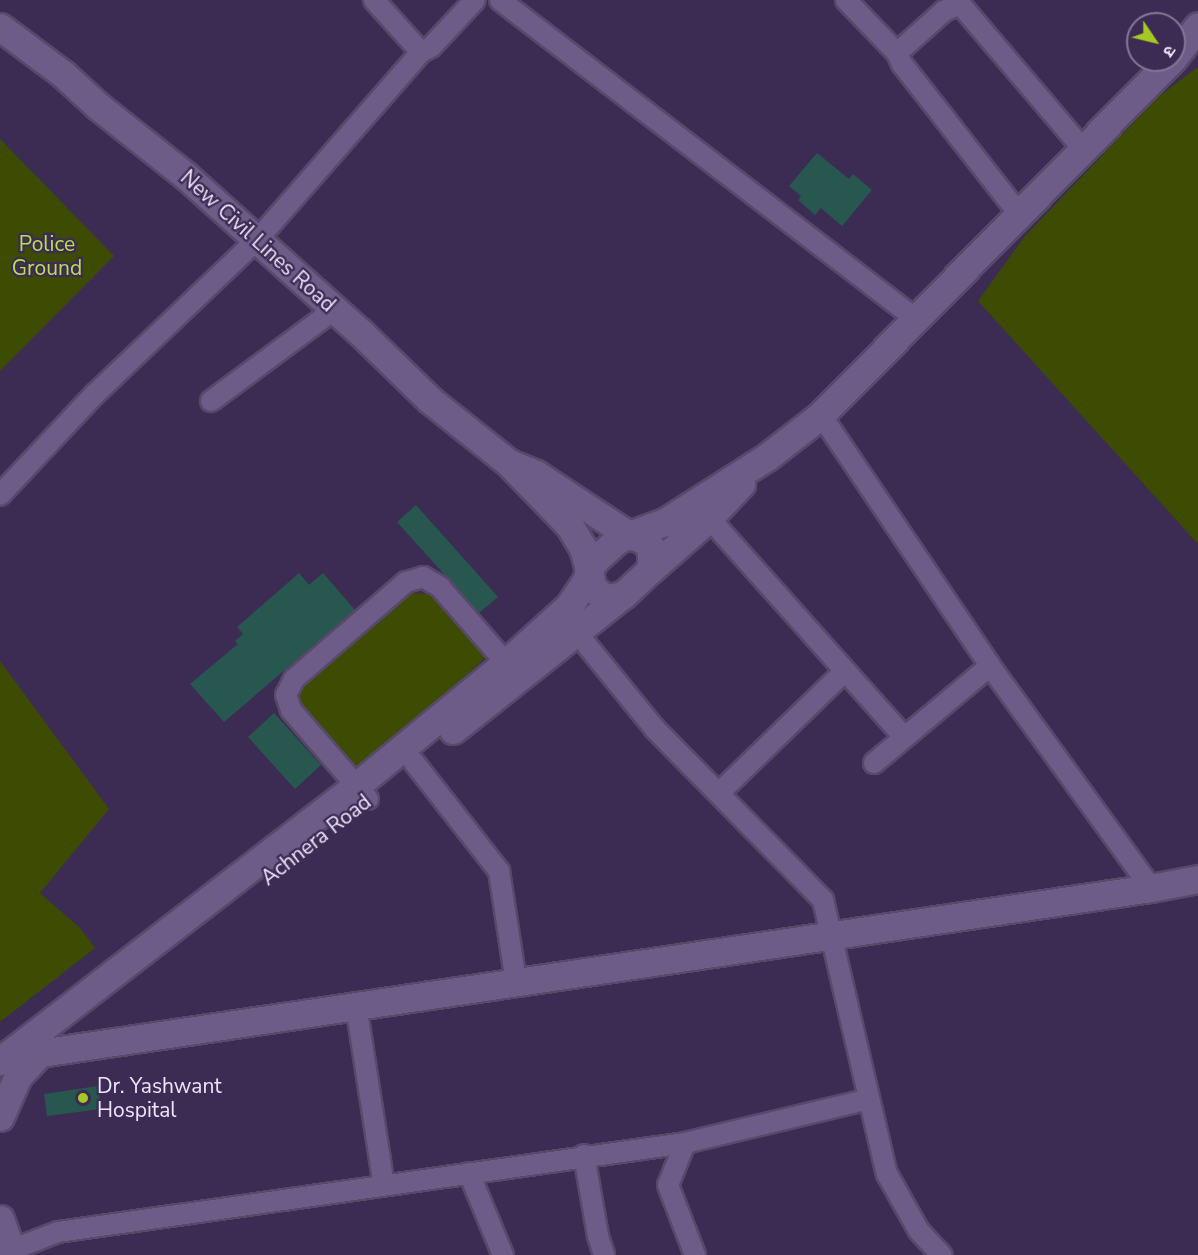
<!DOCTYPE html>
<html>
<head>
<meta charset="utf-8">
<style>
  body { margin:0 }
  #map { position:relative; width:1198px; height:1255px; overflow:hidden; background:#3c2c53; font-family:"Nunito Sans","Noto Sans Devanagari",sans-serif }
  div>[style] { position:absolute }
  .green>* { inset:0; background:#3d4c02 }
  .building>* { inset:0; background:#27574f }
  .roads { filter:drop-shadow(2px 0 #58496b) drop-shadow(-2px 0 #58496b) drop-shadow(0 2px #58496b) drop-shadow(0 -2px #58496b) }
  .street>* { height:20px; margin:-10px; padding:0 10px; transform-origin:10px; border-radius:10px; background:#6d5c88 }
  .secondary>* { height:27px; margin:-13.5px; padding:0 13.5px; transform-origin:13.5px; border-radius:13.5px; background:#6d5c88 }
  .dots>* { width:16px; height:16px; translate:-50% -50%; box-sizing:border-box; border:3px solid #3c2c53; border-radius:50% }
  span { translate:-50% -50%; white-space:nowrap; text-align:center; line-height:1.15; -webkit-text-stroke:4.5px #3c2c53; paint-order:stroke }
  .street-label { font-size:21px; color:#ede4fd }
  .park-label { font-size:21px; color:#bbdd56 }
  .poi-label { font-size:21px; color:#ede4fd }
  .left { translate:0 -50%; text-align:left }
  .north { position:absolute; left:1126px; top:12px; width:60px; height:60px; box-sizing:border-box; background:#3c2c53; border:2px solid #837697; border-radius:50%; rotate:125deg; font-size:16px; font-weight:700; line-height:24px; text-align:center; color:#ede4fd }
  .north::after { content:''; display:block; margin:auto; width:21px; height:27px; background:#a5c822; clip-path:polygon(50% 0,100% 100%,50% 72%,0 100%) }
</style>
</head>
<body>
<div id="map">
  <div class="green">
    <i style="clip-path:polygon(1196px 68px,1198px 68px,1198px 544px,978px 301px,1025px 236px,1157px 98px)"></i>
    <i style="clip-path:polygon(0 139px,114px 256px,0 371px)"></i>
    <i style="clip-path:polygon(408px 593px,430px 594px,488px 655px,431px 709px,351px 771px,296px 702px,305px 681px)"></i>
    <i style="clip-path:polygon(0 661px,109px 809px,40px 893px,80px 928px,95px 948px,0 1022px)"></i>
  </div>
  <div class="building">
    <i style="clip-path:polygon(817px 153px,849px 179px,853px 174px,872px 190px,842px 226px,821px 208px,815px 215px,798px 200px,801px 196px,789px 186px)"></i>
    <i style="clip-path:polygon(416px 505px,498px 597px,479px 613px,397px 522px)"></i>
    <i style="clip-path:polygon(299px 573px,309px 585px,323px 573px,355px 610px,224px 722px,190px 684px,238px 644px,235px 641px,243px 634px,237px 627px)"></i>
    <i style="clip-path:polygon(274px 713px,321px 765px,295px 789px,248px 737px)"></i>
    <i style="clip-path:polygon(98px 1086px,101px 1109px,47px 1116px,44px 1094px)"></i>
  </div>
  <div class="roads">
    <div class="street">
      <i style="left:374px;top:0;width:70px;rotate:47.9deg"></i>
      <i style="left:500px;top:0;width:524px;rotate:37.48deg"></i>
      <i style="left:846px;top:0;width:74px;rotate:46.1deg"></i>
      <i style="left:897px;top:53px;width:12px;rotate:66deg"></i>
      <i style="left:902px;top:64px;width:190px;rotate:52deg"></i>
      <i style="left:897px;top:53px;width:63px;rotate:-41.8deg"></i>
      <i style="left:944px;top:11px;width:17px;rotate:-24deg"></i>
      <i style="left:960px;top:4px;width:190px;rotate:49.7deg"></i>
      <i style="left:211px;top:401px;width:153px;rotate:-36.5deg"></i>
      <i style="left:821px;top:415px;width:303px;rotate:56deg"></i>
      <i style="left:990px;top:666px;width:274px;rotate:54deg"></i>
      <i style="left:0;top:495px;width:139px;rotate:-46.8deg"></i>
      <i style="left:95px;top:394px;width:225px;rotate:-43.6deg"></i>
      <i style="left:258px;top:239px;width:248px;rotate:-48.9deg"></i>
      <i style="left:421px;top:52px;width:11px;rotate:-27deg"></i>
      <i style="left:431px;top:47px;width:64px;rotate:-46.9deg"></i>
      <i style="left:709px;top:518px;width:293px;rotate:48.3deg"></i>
      <i style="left:577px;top:633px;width:124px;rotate:50.9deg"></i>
      <i style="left:655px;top:729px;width:240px;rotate:45.5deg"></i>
      <i style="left:823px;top:900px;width:281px;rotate:76.9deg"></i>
      <i style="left:887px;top:1174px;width:65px;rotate:60.7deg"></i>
      <i style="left:919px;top:1231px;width:33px;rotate:47deg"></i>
      <i style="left:413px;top:761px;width:140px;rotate:52deg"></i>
      <i style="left:499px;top:871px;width:112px;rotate:81.3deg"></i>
      <i style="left:874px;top:763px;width:151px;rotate:-39.9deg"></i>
      <i style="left:719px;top:793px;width:175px;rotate:-44.1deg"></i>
      <i style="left:368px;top:799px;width:118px;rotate:-130.9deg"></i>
      <i style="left:291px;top:710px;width:16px;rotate:-108deg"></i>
      <i style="left:286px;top:695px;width:18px;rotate:-63deg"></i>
      <i style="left:294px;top:679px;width:148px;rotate:-40.9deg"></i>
      <i style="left:406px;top:582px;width:18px;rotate:-16deg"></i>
      <i style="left:423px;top:577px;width:20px;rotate:30deg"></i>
      <i style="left:440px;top:587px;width:113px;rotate:49deg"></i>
      <i style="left:356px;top:1005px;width:182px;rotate:81.2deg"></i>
      <i style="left:685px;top:1143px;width:45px;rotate:112deg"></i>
      <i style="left:668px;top:1185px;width:75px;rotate:68.9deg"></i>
      <i style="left:584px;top:1155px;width:82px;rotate:80.2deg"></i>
      <i style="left:598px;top:1236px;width:20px;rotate:72deg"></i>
      <i style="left:469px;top:1173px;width:89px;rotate:67.5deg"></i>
      <i style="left:11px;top:1250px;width:50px;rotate:-21deg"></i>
      <i style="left:58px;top:1232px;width:633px;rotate:-8.08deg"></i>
      <i style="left:685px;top:1143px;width:189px;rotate:-13.4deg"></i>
    </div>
    <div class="secondary">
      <i style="left:0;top:27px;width:79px;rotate:36.7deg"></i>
      <i style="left:63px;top:74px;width:47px;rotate:42.4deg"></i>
      <i style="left:98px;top:106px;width:112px;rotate:38.5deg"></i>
      <i style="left:186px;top:176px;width:232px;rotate:41.9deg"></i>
      <i style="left:359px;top:331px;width:99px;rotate:44.2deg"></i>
      <i style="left:430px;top:400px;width:101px;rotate:38.6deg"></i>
      <i style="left:1174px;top:57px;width:39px;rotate:-52deg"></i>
      <i style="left:629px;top:535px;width:14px;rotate:17deg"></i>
      <i style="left:642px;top:539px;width:13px;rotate:45deg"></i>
      <i style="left:651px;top:548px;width:21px;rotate:90deg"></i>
      <i style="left:651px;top:569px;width:38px;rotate:137deg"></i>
      <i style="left:623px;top:595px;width:14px;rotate:168deg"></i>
      <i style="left:609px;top:598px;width:7px;rotate:-164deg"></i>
      <i style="left:602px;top:596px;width:13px;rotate:-138deg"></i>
      <i style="left:592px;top:587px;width:17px;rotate:-100deg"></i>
      <i style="left:589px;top:570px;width:12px;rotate:-59deg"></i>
      <i style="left:595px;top:560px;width:30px;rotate:-42deg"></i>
      <i style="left:617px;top:540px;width:13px;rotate:-23deg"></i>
      <i style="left:651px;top:569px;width:77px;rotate:-41.3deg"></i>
      <i style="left:709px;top:518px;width:47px;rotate:-46.7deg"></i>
      <i style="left:453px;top:730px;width:223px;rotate:-38.5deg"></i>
      <i style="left:0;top:1061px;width:450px;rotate:-37.7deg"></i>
      <i style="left:356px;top:786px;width:195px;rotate:-39.4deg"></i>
      <i style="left:507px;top:662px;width:84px;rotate:-42.1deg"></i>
      <i style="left:569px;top:606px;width:30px;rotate:-56deg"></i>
      <i style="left:586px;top:581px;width:11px;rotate:-75deg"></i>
      <i style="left:589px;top:570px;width:23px;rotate:-105deg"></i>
      <i style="left:583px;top:548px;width:26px;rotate:-121deg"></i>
      <i style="left:570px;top:526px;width:88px;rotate:-134.1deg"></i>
      <i style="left:509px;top:463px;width:29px;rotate:22deg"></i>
      <i style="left:536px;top:474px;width:111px;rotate:33.3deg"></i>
      <i style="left:629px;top:535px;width:38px;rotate:-20deg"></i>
      <i style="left:665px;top:522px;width:121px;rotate:-32.5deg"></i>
      <i style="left:767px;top:457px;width:68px;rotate:-37.9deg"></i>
      <i style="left:821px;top:415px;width:499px;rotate:-45.4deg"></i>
      <i style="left:0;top:1117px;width:45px;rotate:-66.3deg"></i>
      <i style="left:18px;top:1076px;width:32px;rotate:-46deg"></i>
      <i style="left:40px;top:1053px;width:1123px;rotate:-8.45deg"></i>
      <i style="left:1151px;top:888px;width:48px;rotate:-10.8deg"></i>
      <i style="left:0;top:1219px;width:38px;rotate:70deg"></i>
    </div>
  </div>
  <div class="dots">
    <i style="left:83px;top:1098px;background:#a5c822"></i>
  </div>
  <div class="street-label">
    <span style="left:258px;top:241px;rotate:42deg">New Civil Lines Road</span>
    <span style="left:316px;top:840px;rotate:-38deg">Achnera Road</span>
  </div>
  <div class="park-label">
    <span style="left:47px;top:256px">Police<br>Ground</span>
  </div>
  <div class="poi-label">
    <span class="left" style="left:97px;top:1098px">Dr. Yashwant<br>Hospital</span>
  </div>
  <div class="north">उ</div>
</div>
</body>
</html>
